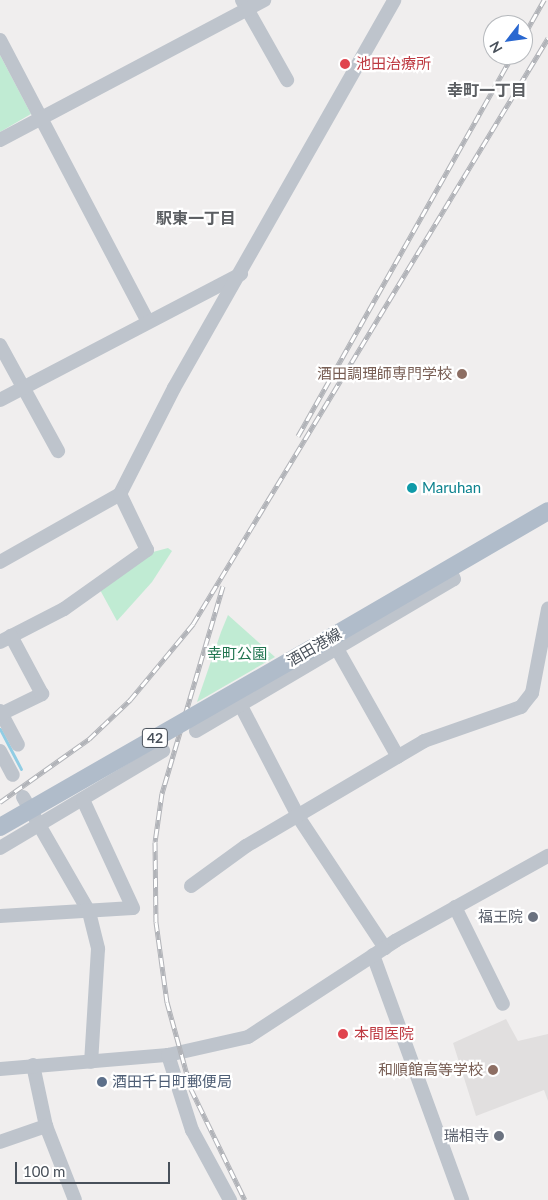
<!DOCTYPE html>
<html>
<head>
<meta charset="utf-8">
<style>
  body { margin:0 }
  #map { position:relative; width:548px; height:1200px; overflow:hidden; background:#f0eeee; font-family:Lato,"Noto Sans JP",sans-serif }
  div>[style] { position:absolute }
  .education>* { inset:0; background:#e1dfdf }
  .green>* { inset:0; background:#c0ebd3 }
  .stream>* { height:3px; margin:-1.5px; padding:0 1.5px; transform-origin:1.5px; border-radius:1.5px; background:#91cde4 }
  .minor>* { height:14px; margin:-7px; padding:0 7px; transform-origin:7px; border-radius:7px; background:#bec4cc }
  .major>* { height:18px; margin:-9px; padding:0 9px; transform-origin:9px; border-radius:9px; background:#b0bcca }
  .rail>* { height:5px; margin-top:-2.5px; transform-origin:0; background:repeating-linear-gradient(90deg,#fff 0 9px,#b1b3b8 0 18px); box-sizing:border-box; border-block:1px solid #b1b3b8 }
  .major-bridge>* { height:18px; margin:-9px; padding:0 9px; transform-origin:9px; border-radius:9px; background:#b0bcca }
  .dots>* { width:14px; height:14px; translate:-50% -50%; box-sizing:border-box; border:2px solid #fff; border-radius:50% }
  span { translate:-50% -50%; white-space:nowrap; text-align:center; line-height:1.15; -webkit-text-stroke:4.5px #fff; paint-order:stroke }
  .shield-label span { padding:1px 4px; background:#fff; border:1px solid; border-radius:4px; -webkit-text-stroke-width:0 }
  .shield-label { font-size:14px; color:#48505a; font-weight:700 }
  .health-label { font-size:15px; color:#be3a42 }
  .left { translate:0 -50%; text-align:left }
  .education-label { font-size:15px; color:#785e54 }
  .right { translate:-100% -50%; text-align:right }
  .culture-label { font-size:15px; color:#0d838f }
  .street-label { font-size:15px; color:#48505a }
  .park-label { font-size:15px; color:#1f744f }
  .worship-label { font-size:15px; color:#5b616d }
  .service-label { font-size:15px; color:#4e5e75 }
  .neighbourhood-label { font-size:16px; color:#5b5e62; font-weight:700 }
  .north { position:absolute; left:483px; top:15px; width:50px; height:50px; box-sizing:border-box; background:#fff; border:1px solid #b6b9bd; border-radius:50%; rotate:240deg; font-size:14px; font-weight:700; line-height:20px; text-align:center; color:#48505a }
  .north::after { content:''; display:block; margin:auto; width:18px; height:22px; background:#2967d0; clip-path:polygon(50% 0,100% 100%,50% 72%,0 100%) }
  .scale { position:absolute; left:15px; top:1162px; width:155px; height:22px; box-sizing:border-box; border:2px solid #48505a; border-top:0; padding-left:6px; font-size:15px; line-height:18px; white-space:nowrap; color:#48505a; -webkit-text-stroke:4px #fff; paint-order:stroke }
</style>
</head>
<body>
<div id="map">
  <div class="education">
    <i style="clip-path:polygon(506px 1019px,518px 1041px,548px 1034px,548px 1101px,544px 1090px,476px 1116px,453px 1043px)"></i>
  </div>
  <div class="green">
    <i style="clip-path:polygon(0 55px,31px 114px,0 132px)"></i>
    <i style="clip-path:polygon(168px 548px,172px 551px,152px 582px,117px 621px,99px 588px,153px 552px)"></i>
    <i style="clip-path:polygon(228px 615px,275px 657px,197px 702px,221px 632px)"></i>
  </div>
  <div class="stream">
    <i style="left:0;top:729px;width:45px;rotate:62.3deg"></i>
  </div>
  <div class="minor">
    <i style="left:242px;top:0;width:92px;rotate:60.6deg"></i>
    <i style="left:0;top:40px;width:318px;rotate:62.3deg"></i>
    <i style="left:0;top:140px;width:299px;rotate:-27.9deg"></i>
    <i style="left:0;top:345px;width:121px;rotate:61.3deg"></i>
    <i style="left:0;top:400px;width:272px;rotate:-27.6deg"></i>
    <i style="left:0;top:562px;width:138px;rotate:-29.5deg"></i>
    <i style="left:120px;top:494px;width:119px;rotate:-63deg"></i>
    <i style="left:174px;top:388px;width:446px;rotate:-60.4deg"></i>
    <i style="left:0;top:642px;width:72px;rotate:-27.3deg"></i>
    <i style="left:64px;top:609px;width:102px;rotate:-35.4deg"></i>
    <i style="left:147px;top:550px;width:62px;rotate:-115.7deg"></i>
    <i style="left:336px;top:647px;width:126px;rotate:60.6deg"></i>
    <i style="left:241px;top:706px;width:126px;rotate:62.6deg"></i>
    <i style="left:299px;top:818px;width:156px;rotate:56.5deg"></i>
    <i style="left:0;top:711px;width:38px;rotate:62deg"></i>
    <i style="left:1px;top:714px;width:46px;rotate:-26deg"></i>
    <i style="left:42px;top:694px;width:66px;rotate:-118.1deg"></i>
    <i style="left:196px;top:731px;width:299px;rotate:-30.5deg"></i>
    <i style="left:454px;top:579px;width:12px;rotate:-114deg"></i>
    <i style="left:0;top:751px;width:27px;rotate:62deg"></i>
    <i style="left:23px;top:797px;width:133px;rotate:60.1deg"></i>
    <i style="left:89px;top:912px;width:38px;rotate:76deg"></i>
    <i style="left:98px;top:949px;width:113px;rotate:93.5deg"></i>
    <i style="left:0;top:848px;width:190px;rotate:-30.8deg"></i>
    <i style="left:191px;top:886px;width:68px;rotate:-36deg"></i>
    <i style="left:246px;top:846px;width:207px;rotate:-30.5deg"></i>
    <i style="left:424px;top:741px;width:103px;rotate:-19.3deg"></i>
    <i style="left:521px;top:707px;width:18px;rotate:-52deg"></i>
    <i style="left:532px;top:693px;width:86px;rotate:-79.2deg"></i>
    <i style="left:455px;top:907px;width:108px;rotate:63.7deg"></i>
    <i style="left:0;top:916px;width:133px;rotate:-3.4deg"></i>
    <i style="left:133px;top:908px;width:119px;rotate:-114.8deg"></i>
    <i style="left:373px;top:955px;width:261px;rotate:70deg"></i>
    <i style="left:168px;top:1055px;width:79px;rotate:72.3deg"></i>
    <i style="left:192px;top:1130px;width:80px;rotate:61.5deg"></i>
    <i style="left:33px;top:1065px;width:62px;rotate:78deg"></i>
    <i style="left:46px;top:1126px;width:79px;rotate:68.6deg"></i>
    <i style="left:0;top:1069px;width:169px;rotate:-4.8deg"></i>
    <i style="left:168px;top:1055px;width:82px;rotate:-12.7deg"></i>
    <i style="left:248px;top:1037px;width:176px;rotate:-33.1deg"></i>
    <i style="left:395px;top:941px;width:175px;rotate:-29.1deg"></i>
    <i style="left:0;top:1142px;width:49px;rotate:-19.2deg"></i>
  </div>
  <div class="major">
    <i style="left:311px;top:649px;width:274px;rotate:-30.2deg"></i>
  </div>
  <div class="rail">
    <i style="left:523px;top:37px;width:43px;rotate:-60.4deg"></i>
    <i style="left:298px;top:436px;width:437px;rotate:-60.6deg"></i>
    <i style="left:223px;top:586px;width:216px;rotate:106.4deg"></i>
    <i style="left:162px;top:793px;width:49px;rotate:98.1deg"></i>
    <i style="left:155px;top:842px;width:80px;rotate:89.3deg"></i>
    <i style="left:156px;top:922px;width:81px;rotate:82.2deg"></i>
    <i style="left:167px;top:1002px;width:90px;rotate:74.6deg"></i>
    <i style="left:191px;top:1089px;width:123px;rotate:64.1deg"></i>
    <i style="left:0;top:802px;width:109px;rotate:-35.3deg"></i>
    <i style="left:89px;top:739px;width:57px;rotate:-43.6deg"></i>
    <i style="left:130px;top:700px;width:99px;rotate:-50.3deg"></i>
    <i style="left:193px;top:624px;width:685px;rotate:-58.79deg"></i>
  </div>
  <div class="major-bridge">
    <i style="left:0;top:827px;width:358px;rotate:-29.8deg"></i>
  </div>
  <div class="dots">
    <i style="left:345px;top:64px;background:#e0444e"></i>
    <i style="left:462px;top:374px;background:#8d6e63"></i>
    <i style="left:412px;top:488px;background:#0f9aa8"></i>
    <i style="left:533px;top:917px;background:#6b7280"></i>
    <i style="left:343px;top:1034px;background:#e0444e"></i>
    <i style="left:493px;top:1070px;background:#8d6e63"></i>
    <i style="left:102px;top:1082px;background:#5c6f8a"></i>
    <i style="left:499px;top:1136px;background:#6b7280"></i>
  </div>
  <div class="shield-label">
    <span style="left:155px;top:738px">42</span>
  </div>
  <div class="health-label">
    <span class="left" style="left:356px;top:64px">池田治療所</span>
    <span class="left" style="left:354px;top:1034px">本間医院</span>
  </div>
  <div class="education-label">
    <span class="right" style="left:452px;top:374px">酒田調理師専門学校</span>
    <span class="right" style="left:483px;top:1070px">和順館高等学校</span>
  </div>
  <div class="culture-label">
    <span class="left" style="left:422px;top:488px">Maruhan</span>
  </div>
  <div class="street-label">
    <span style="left:314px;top:647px;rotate:-30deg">酒田港線</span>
  </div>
  <div class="park-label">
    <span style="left:237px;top:654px">幸町公園</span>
  </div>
  <div class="worship-label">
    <span class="right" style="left:523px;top:917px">福王院</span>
    <span class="right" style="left:489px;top:1136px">瑞相寺</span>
  </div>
  <div class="service-label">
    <span class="left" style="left:112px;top:1082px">酒田千日町郵便局</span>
  </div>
  <div class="neighbourhood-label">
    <span style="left:487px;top:90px">幸町一丁目</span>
    <span style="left:196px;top:218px">駅東一丁目</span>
  </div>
  <div class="north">N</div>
  <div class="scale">100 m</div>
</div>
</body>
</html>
